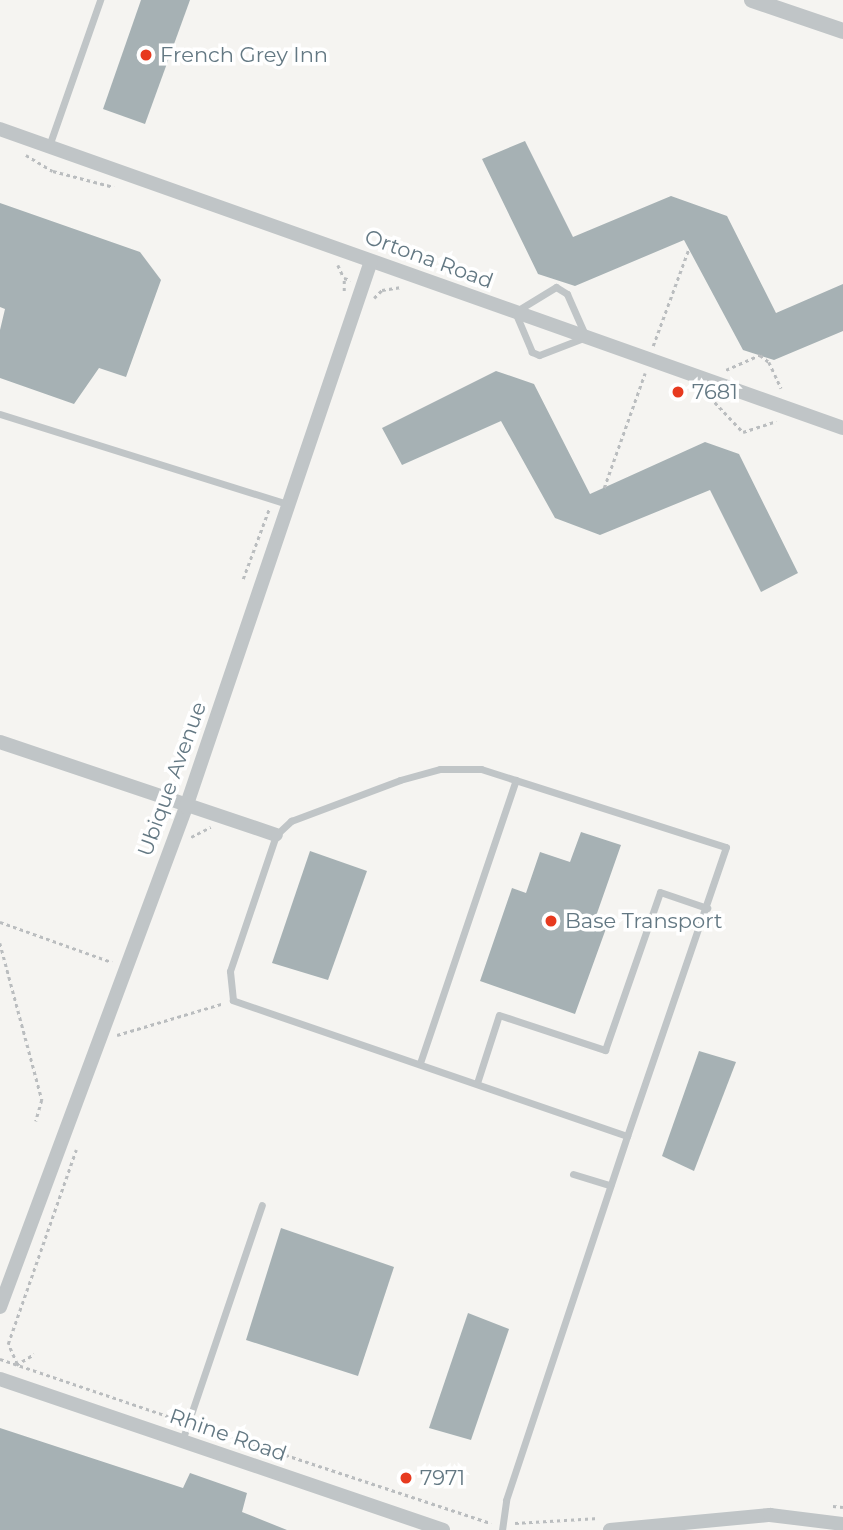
<!DOCTYPE html>
<html>
<head>
<meta charset="utf-8">
<style>
  body { margin:0 }
  #map { position:relative; width:843px; height:1530px; overflow:hidden; background:#f5f4f1; font-family:Montserrat,sans-serif }
  div>[style] { position:absolute }
  .building>* { inset:0; background:#a6b1b4 }
  .path>* { height:2.5px; margin-top:-1.25px; transform-origin:0; background:repeating-linear-gradient(90deg,#babdbf 0 3.5px,transparent 0 7px) }
  .service>* { height:7px; margin:-3.5px; padding:0 3.5px; transform-origin:3.5px; border-radius:3.5px; background:#c0c5c7 }
  .minor>* { height:14px; margin:-7px; padding:0 7px; transform-origin:7px; border-radius:7px; background:#c0c5c7 }
  .tertiary>* { height:16px; margin:-8px; padding:0 8px; transform-origin:8px; border-radius:8px; background:#c0c5c7 }
  .dots>* { width:19px; height:19px; translate:-50% -50%; box-sizing:border-box; border:4px solid #fff; border-radius:50% }
  span { translate:-50% -50%; white-space:nowrap; text-align:center; line-height:1.15; -webkit-text-stroke:7px #fff; paint-order:stroke }
  .poi-label { font-size:21px; color:#637883 }
  .left { translate:0 -50%; text-align:left }
  .street-label { font-size:21px; color:#637883 }
</style>
</head>
<body>
<div id="map">
  <div class="building">
    <i style="clip-path:polygon(141px 0,190px 0,145px 124px,103px 109px)"></i>
    <i style="clip-path:polygon(525px 141px,573px 237px,671px 196px,727px 216px,776px 313px,843px 284px,843px 331px,774px 360px,743px 350px,684px 240px,575px 286px,538px 274px,482px 159px)"></i>
    <i style="clip-path:polygon(0 203px,140px 252px,161px 280px,126px 377px,99px 368px,74px 404px,0 378px,0 330px,5px 309px,0 307px)"></i>
    <i style="clip-path:polygon(496px 371px,534px 384px,590px 494px,705px 442px,739px 454px,798px 573px,761px 592px,710px 490px,600px 535px,555px 518px,501px 421px,402px 465px,382px 428px)"></i>
    <i style="clip-path:polygon(581px 832px,621px 845px,595px 919px,608px 923px,575px 1014px,480px 981px,512px 888px,526px 893px,540px 852px,570px 862px)"></i>
    <i style="clip-path:polygon(310px 851px,367px 871px,328px 980px,272px 963px)"></i>
    <i style="clip-path:polygon(699px 1051px,736px 1062px,694px 1171px,662px 1156px)"></i>
    <i style="clip-path:polygon(281px 1228px,394px 1267px,358px 1376px,246px 1340px)"></i>
    <i style="clip-path:polygon(468px 1313px,509px 1329px,471px 1440px,429px 1428px)"></i>
    <i style="clip-path:polygon(0 1428px,183px 1488px,190px 1473px,247px 1493px,242px 1512px,287px 1530px,0 1530px)"></i>
  </div>
  <div class="path">
    <i style="left:26px;top:155px;width:31px;rotate:31deg"></i>
    <i style="left:53px;top:171px;width:63px;rotate:14.7deg"></i>
    <i style="left:338px;top:265px;width:14px;rotate:65deg"></i>
    <i style="left:344px;top:291px;width:13px;rotate:-90deg"></i>
    <i style="left:344px;top:278px;width:7px;rotate:16deg"></i>
    <i style="left:374px;top:298px;width:11px;rotate:-45deg"></i>
    <i style="left:382px;top:290px;width:18px;rotate:-9deg"></i>
    <i style="left:653px;top:346px;width:104px;rotate:-69.8deg"></i>
    <i style="left:726px;top:370px;width:37px;rotate:-24deg"></i>
    <i style="left:760px;top:355px;width:11px;rotate:38deg"></i>
    <i style="left:769px;top:362px;width:29px;rotate:65deg"></i>
    <i style="left:710px;top:397px;width:48px;rotate:46.7deg"></i>
    <i style="left:743px;top:432px;width:35px;rotate:-18deg"></i>
    <i style="left:604px;top:488px;width:122px;rotate:-70.4deg"></i>
    <i style="left:243px;top:579px;width:75px;rotate:-69.6deg"></i>
    <i style="left:191px;top:837px;width:22px;rotate:-27deg"></i>
    <i style="left:0;top:922px;width:119px;rotate:19.7deg"></i>
    <i style="left:0;top:943px;width:163px;rotate:75deg"></i>
    <i style="left:42px;top:1100px;width:22px;rotate:106deg"></i>
    <i style="left:117px;top:1035px;width:109px;rotate:-16.6deg"></i>
    <i style="left:0;top:1359px;width:189px;rotate:18.8deg"></i>
    <i style="left:17px;top:1364px;width:22px;rotate:-114deg"></i>
    <i style="left:8px;top:1344px;width:206px;rotate:-70.7deg"></i>
    <i style="left:16px;top:1365px;width:21px;rotate:-31deg"></i>
    <i style="left:199px;top:1426px;width:308px;rotate:18.4deg"></i>
    <i style="left:833px;top:1506px;width:10px;rotate:6deg"></i>
    <i style="left:515px;top:1523px;width:84px;rotate:-3.4deg"></i>
  </div>
  <div class="service">
    <i style="left:49px;top:146px;width:155px;rotate:-70.7deg"></i>
    <i style="left:556px;top:287px;width:13px;rotate:32deg"></i>
    <i style="left:567px;top:294px;width:47px;rotate:66.2deg"></i>
    <i style="left:586px;top:337px;width:50px;rotate:159deg"></i>
    <i style="left:539px;top:355px;width:8px;rotate:-157deg"></i>
    <i style="left:532px;top:352px;width:43px;rotate:-113deg"></i>
    <i style="left:515px;top:312px;width:48px;rotate:-31.4deg"></i>
    <i style="left:0;top:414px;width:304px;rotate:17.4deg"></i>
    <i style="left:420px;top:1063px;width:299px;rotate:-71.3deg"></i>
    <i style="left:477px;top:1083px;width:71px;rotate:-72.1deg"></i>
    <i style="left:499px;top:1015px;width:112px;rotate:18.3deg"></i>
    <i style="left:605px;top:1050px;width:167px;rotate:-70.8deg"></i>
    <i style="left:660px;top:892px;width:50px;rotate:18.8deg"></i>
    <i style="left:573px;top:1174px;width:39px;rotate:17deg"></i>
    <i style="left:182px;top:1441px;width:249px;rotate:-71.3deg"></i>
    <i style="left:502px;top:1530px;width:30px;rotate:-82deg"></i>
    <i style="left:506px;top:1500px;width:384px;rotate:-71.6deg"></i>
    <i style="left:627px;top:1136px;width:417px;rotate:-161deg"></i>
    <i style="left:233px;top:1000px;width:29px;rotate:-96deg"></i>
    <i style="left:230px;top:971px;width:144px;rotate:-71.3deg"></i>
    <i style="left:276px;top:835px;width:21px;rotate:-43deg"></i>
    <i style="left:291px;top:821px;width:116px;rotate:-20.6deg"></i>
    <i style="left:400px;top:780px;width:41px;rotate:-15.4deg"></i>
    <i style="left:440px;top:769px;width:41px"></i>
    <i style="left:481px;top:769px;width:257px;rotate:17.7deg"></i>
    <i style="left:726px;top:847px;width:305px;rotate:108.9deg"></i>
  </div>
  <div class="minor">
    <i style="left:0;top:129px;width:894px;rotate:19.53deg"></i>
    <i style="left:0;top:742px;width:291px;rotate:18.6deg"></i>
    <i style="left:0;top:1307px;width:533px;rotate:-69.59deg"></i>
    <i style="left:186px;top:807px;width:576px;rotate:-71.28deg"></i>
    <i style="left:0;top:1379px;width:468px;rotate:18.8deg"></i>
    <i style="left:610px;top:1530px;width:161px;rotate:-5.4deg"></i>
    <i style="left:770px;top:1515px;width:74px;rotate:7deg"></i>
  </div>
  <div class="tertiary">
    <i style="left:752px;top:0;width:96px;rotate:18.8deg"></i>
  </div>
  <div class="dots">
    <i style="left:146px;top:55px;background:#e73a1f"></i>
    <i style="left:678px;top:392px;background:#e73a1f"></i>
    <i style="left:551px;top:921px;background:#e73a1f"></i>
    <i style="left:406px;top:1478px;background:#e73a1f"></i>
  </div>
  <div class="poi-label">
    <span class="left" style="left:160px;top:55px">French Grey Inn</span>
    <span class="left" style="left:692px;top:392px">7681</span>
    <span class="left" style="left:565px;top:921px">Base Transport</span>
    <span class="left" style="left:420px;top:1478px">7971</span>
  </div>
  <div class="street-label">
    <span style="left:429px;top:259px;rotate:20deg">Ortona Road</span>
    <span style="left:172px;top:779px;rotate:-70deg">Ubique Avenue</span>
    <span style="left:228px;top:1435px;rotate:19deg">Rhine Road</span>
  </div>
</div>
</body>
</html>
